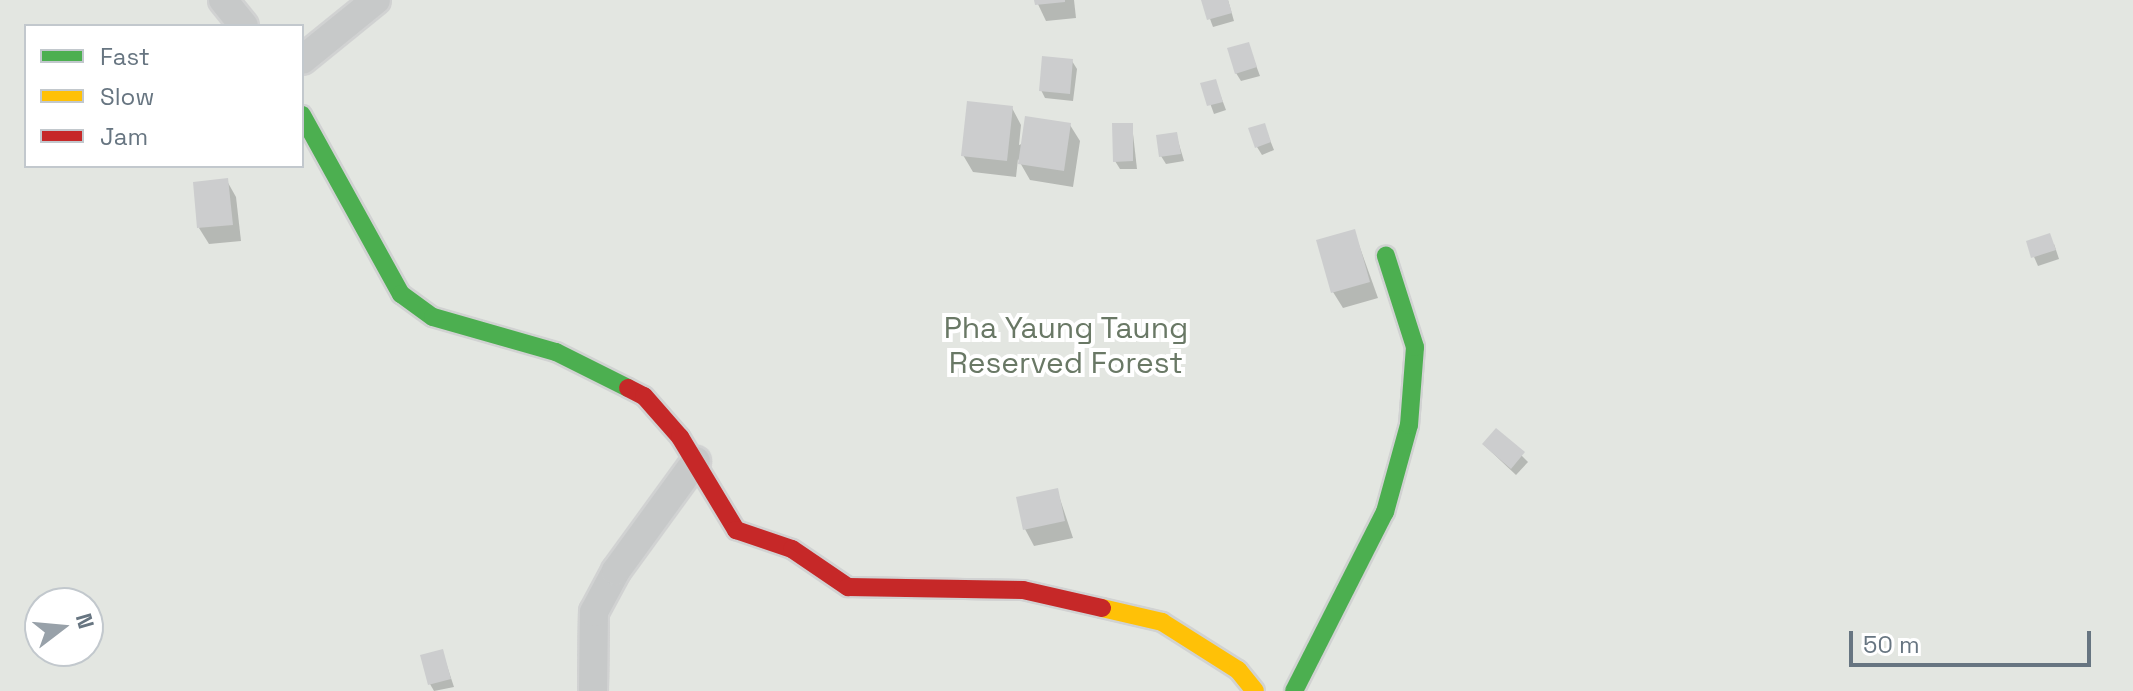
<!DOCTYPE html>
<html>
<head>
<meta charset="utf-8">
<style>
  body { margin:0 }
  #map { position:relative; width:2133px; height:691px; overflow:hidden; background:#f4f4f3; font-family:"Space Grotesk",sans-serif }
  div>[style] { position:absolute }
  .green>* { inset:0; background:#e3e6e1 }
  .shadow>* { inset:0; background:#0003 }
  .building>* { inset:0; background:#cccdce }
  .roads { filter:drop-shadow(2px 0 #d1d2d2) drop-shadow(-2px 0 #d1d2d2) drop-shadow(0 2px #d1d2d2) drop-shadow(0 -2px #d1d2d2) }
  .street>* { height:28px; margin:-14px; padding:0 14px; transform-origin:14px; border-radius:14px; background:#c7c9c9 }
  .fast>* { height:18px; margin:-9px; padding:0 9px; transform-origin:9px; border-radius:9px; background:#4caf50 }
  .slow>* { height:18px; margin:-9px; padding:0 9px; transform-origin:9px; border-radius:9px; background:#ffc107 }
  .jam>* { height:18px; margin:-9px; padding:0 9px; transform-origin:9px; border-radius:9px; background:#c62828 }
  span { translate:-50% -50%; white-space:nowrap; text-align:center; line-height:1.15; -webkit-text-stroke:8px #fff; paint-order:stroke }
  .park-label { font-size:30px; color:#697865 }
  .legend { position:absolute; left:24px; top:24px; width:280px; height:144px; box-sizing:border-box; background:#fff; border:2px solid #c2c8cd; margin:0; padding:10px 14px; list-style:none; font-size:24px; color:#677581 }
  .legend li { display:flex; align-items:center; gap:16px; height:40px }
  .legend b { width:40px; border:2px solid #c2c8cd }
  .north { position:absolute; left:24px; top:587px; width:80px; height:80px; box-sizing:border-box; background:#fff; border:2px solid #c2c8cd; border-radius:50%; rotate:74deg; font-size:22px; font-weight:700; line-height:32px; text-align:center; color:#677581 }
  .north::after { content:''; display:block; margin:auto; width:28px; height:36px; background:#98a1a9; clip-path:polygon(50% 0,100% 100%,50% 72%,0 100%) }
  .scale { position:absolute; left:1849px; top:631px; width:242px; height:36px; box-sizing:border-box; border:4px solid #677581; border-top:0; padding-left:10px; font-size:24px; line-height:28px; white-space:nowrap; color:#677581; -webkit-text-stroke:6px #fff; paint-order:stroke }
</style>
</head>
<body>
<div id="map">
  <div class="green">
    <i style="clip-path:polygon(evenodd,0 0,2133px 0,2133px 691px,0 691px,0 0,26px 26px,302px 26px,302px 166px,26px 166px,26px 26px,0 0,40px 603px,88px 603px,88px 651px,40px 651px,40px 603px)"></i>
  </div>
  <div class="shadow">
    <i style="clip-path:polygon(1036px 0,1074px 0,1076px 18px,1046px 21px)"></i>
    <i style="clip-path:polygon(1203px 0,1228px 0,1234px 21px,1213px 27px)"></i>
    <i style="clip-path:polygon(1248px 44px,1260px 76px,1241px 81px,1236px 73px)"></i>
    <i style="clip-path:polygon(1072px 61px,1077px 69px,1073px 101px,1045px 98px,1041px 90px)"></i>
    <i style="clip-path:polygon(1215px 81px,1226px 110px,1214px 114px,1203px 84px)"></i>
    <i style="clip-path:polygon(1012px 108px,1021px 125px,1019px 145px,1070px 125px,1080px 141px,1073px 187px,1030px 180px,1018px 159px,1016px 177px,973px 172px,963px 155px)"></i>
    <i style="clip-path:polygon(1132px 125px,1137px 169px,1120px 169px,1115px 161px)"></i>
    <i style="clip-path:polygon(1264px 125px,1274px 150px,1262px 155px,1257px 147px)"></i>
    <i style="clip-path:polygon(1176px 134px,1184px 161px,1166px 164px,1161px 156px)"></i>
    <i style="clip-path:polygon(227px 181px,236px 197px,241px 241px,209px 244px,199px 228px)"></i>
    <i style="clip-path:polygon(1354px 231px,1378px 298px,1343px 308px,1333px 292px)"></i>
    <i style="clip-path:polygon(2028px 243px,2054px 244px,2059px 259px,2038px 266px)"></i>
    <i style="clip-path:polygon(1496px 430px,1528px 462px,1516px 475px,1484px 445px)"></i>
    <i style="clip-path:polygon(1057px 490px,1073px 538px,1034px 546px,1025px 529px)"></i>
    <i style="clip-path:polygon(442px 651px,454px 687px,434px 691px,430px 684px)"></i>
  </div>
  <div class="building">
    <i style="clip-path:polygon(1034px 0,1065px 0,1065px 2px,1035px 5px)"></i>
    <i style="clip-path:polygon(1201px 0,1228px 0,1232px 13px,1207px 20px)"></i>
    <i style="clip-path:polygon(1249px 42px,1257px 67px,1235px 74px,1227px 48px)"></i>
    <i style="clip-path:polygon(1042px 56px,1073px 59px,1070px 94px,1039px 91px)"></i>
    <i style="clip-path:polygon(1216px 79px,1223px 102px,1207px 106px,1200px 83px)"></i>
    <i style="clip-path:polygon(967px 101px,1013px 106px,1007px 161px,961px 156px)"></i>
    <i style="clip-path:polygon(1025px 116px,1071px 123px,1064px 171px,1018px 164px)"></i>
    <i style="clip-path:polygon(1112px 123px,1133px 123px,1133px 161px,1113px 162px)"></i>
    <i style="clip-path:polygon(1265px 123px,1271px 142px,1255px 148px,1248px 128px)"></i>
    <i style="clip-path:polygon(1177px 132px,1181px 154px,1159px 157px,1156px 135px)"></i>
    <i style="clip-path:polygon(228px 178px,233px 225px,197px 228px,193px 182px)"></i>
    <i style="clip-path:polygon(1355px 229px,1370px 282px,1331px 293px,1316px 240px)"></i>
    <i style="clip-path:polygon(2050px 233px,2056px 250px,2031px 258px,2026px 241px)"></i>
    <i style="clip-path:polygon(1496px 428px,1525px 452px,1511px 469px,1482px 444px)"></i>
    <i style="clip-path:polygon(1058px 488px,1065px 521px,1023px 530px,1016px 497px)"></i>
    <i style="clip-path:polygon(443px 649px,451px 679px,428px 685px,420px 655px)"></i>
  </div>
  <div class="roads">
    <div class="street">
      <i style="left:223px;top:0;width:33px;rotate:51deg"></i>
      <i style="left:302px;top:60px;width:95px;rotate:-39deg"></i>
      <i style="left:593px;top:691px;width:79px;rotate:-89.3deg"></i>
      <i style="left:594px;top:612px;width:47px;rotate:-61.8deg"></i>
      <i style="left:616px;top:571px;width:136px;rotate:-54deg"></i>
    </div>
    <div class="fast">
      <i style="left:302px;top:115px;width:205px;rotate:61.1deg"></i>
      <i style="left:401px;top:294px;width:39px;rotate:36deg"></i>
      <i style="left:433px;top:317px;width:128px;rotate:15.9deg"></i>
      <i style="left:556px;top:352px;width:80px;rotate:26.6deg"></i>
      <i style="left:1294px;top:691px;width:201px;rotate:-63.1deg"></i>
      <i style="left:1385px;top:512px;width:90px;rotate:-74.6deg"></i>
      <i style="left:1409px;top:425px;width:78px;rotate:-85.6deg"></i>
      <i style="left:1415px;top:347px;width:96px;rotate:-107.7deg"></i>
    </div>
    <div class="slow">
      <i style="left:1102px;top:608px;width:62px;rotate:13.1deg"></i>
      <i style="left:1162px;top:622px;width:90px;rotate:32.3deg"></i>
      <i style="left:1238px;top:670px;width:27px;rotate:51deg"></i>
    </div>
    <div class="jam">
      <i style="left:628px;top:388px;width:18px;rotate:27deg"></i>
      <i style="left:644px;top:396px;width:55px;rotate:48.7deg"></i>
      <i style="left:680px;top:437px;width:109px;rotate:58.9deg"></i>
      <i style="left:736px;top:530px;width:59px;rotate:18.7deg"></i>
      <i style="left:792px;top:549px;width:68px;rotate:34.2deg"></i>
      <i style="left:848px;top:587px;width:175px;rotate:1deg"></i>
      <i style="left:1023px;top:590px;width:81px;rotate:12.8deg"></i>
    </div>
  </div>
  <div class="park-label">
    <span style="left:1066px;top:345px">Pha Yaung Taung<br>Reserved Forest</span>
  </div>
  <ul class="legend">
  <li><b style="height:10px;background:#4caf50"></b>Fast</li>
  <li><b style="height:10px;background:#ffc107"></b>Slow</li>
  <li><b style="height:10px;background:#c62828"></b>Jam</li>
  </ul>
  <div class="north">N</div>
  <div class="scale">50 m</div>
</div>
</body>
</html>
